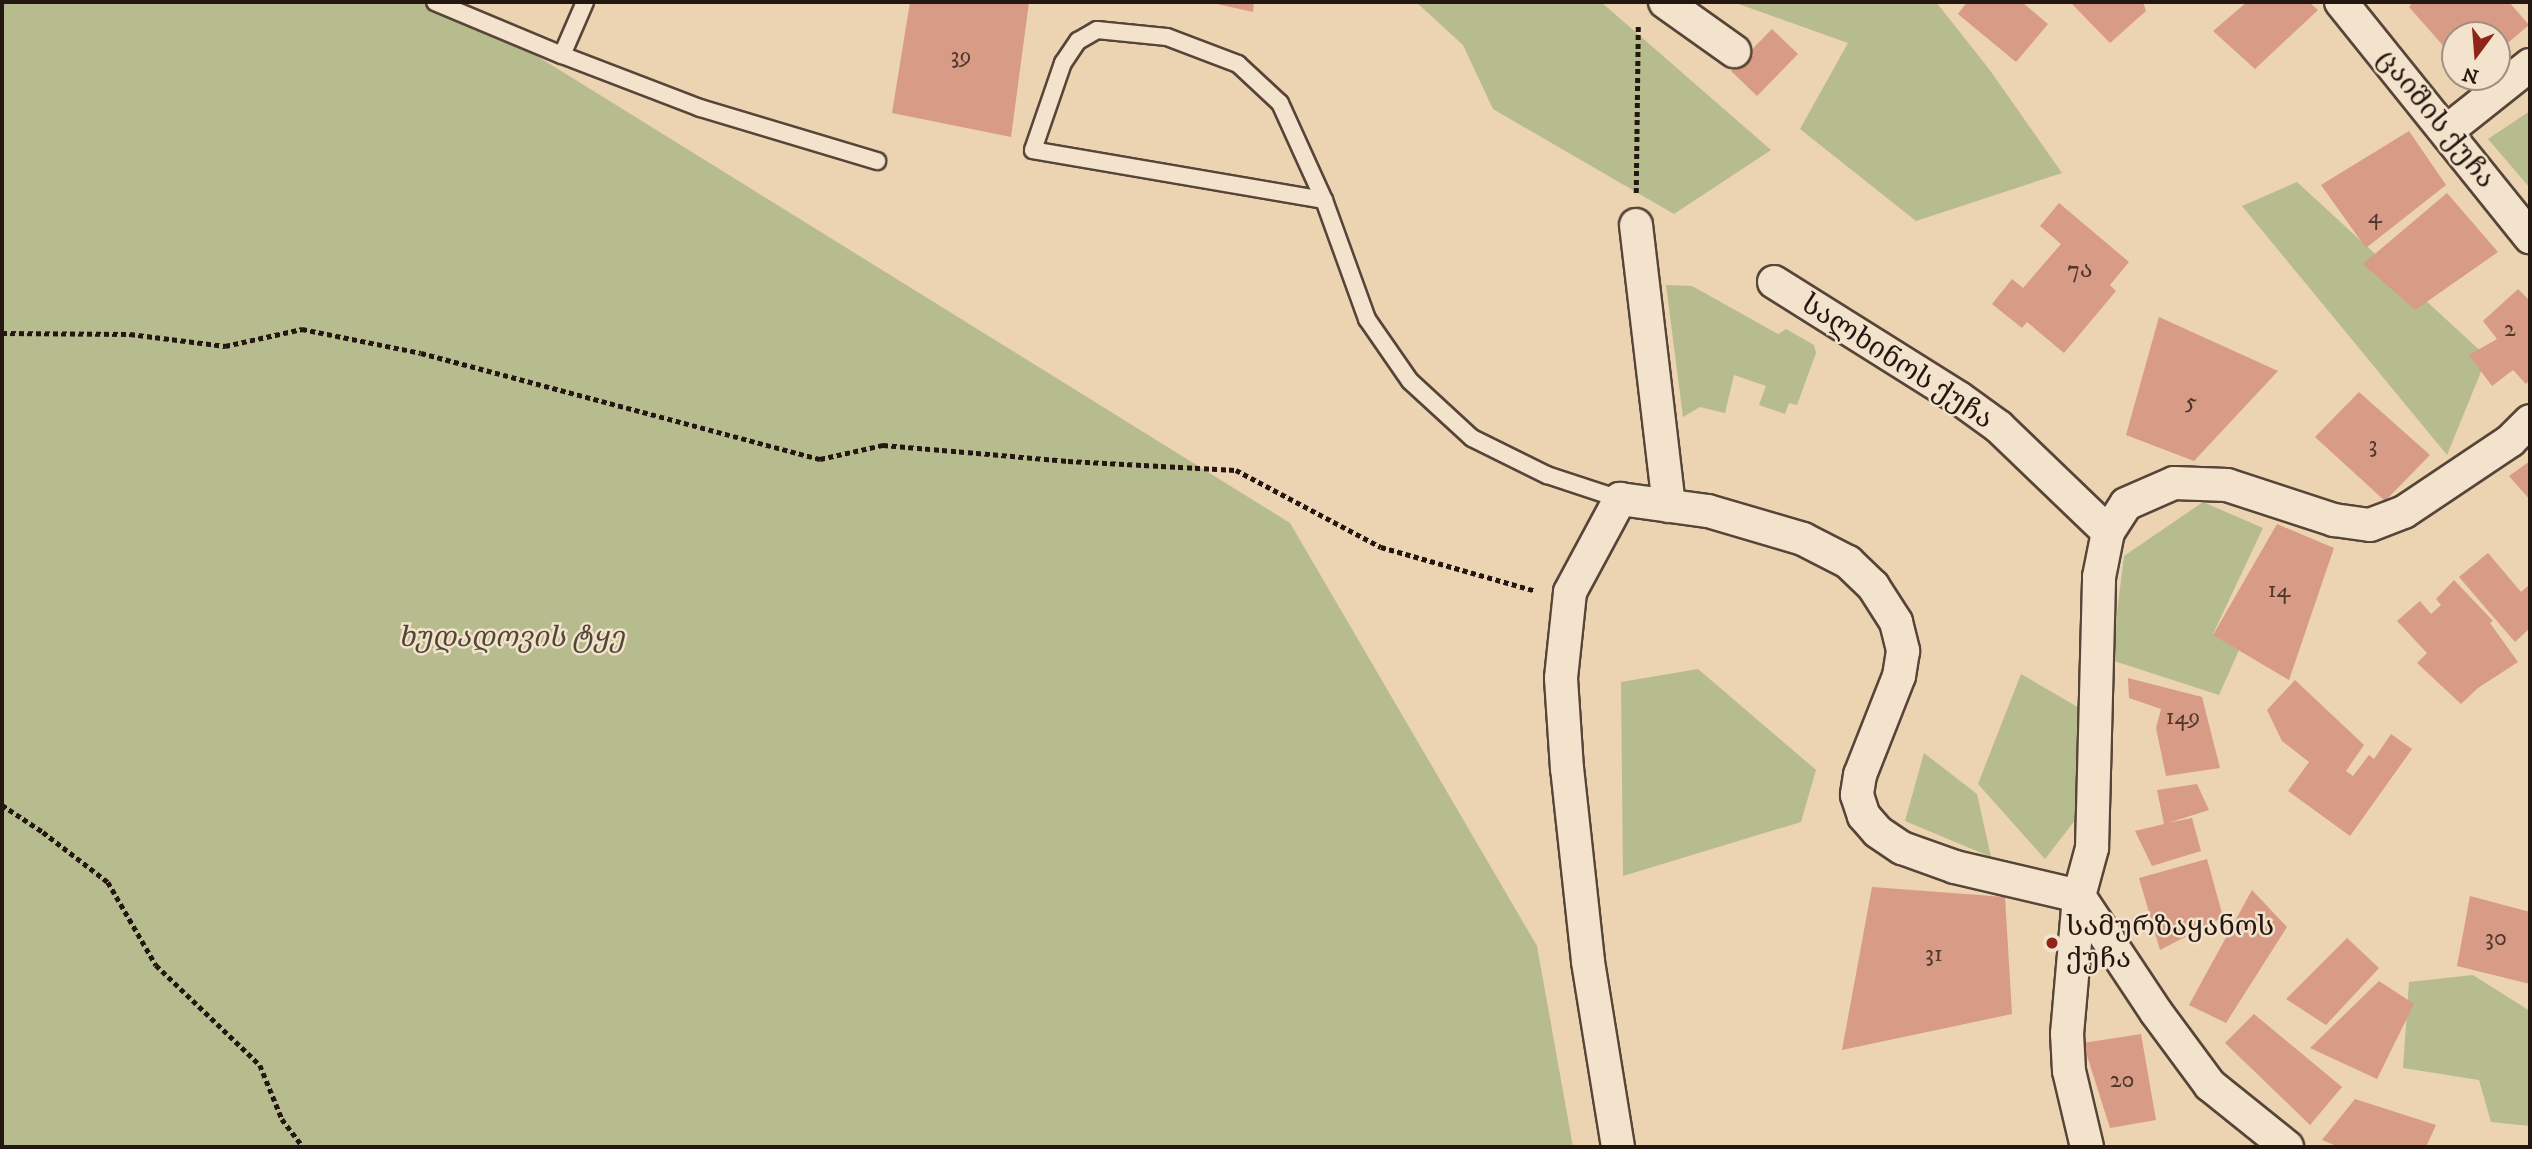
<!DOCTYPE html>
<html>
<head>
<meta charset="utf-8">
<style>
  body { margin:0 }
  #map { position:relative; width:2532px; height:1149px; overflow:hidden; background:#ecd3b1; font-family:"IM FELL DW Pica","Noto Serif Georgian",serif }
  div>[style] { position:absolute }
  .green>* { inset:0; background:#b6bc8d }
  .building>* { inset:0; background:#d89b86 }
  .path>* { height:4.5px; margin-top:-2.25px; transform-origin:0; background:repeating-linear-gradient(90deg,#241610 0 5px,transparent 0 8.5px) }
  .roads { filter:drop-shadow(2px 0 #564538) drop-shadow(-2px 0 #564538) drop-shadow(0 2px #564538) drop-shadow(0 -2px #564538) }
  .service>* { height:16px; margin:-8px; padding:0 8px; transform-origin:8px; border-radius:8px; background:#f3e2cc }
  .minor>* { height:32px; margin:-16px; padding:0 16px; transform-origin:16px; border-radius:16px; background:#f3e2cc }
  .dots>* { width:19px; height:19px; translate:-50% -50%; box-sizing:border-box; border:4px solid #f3e2cc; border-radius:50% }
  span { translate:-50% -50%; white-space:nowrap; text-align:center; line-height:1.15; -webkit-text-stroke:5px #f3e2cc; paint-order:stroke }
  .number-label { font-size:24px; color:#51372e }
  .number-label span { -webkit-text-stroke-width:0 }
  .street-label { font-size:28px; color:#241610 }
  .park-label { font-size:28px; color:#504836; font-style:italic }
  .poi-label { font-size:28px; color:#241610 }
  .left { translate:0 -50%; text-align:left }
  .frame { position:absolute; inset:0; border:4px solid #241610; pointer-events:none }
  .north { position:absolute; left:2441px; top:21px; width:70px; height:70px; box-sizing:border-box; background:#f3e2cc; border:2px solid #a09081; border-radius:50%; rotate:196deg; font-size:19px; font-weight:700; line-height:28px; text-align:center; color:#241610 }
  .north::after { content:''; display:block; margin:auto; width:24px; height:32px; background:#8f2418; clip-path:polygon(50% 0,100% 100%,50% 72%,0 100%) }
</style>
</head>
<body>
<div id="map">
  <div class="green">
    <i style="clip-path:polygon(2px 2px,450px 2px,1290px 523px,1537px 946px,1573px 1147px,2px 1147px)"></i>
    <i style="clip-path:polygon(1416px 2px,1601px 2px,1771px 150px,1674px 214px,1493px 109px,1463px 45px)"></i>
    <i style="clip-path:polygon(1733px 2px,1936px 2px,1989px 69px,2062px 173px,1916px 221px,1800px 129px,1848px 43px)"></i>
    <i style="clip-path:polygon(2530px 111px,2530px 188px,2488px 139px)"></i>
    <i style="clip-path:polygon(2297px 182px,2487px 357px,2447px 455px,2242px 206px)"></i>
    <i style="clip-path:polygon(1666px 285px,1692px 286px,1778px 334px,1786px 329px,1814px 345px,1816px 353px,1797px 405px,1789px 403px,1785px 414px,1759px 405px,1766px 386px,1734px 375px,1725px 413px,1700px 407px,1683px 417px)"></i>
    <i style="clip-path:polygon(2203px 502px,2263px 528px,2213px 634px,2239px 650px,2219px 695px,2111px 660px,2124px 556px)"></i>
    <i style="clip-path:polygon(1698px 669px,1816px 770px,1801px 822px,1623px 876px,1621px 682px)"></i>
    <i style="clip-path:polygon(2021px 674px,2081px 709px,2083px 810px,2045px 859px,1978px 784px)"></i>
    <i style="clip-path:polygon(1924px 753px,1977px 794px,1991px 857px,1905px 821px)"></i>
    <i style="clip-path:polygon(2473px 975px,2530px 1011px,2530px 1126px,2491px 1122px,2479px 1080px,2403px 1068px,2409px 982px)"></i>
  </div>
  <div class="building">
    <i style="clip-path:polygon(910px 2px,1029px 2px,1011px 137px,892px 113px)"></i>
    <i style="clip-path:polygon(1208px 2px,1254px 2px,1253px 12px)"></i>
    <i style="clip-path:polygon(1967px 2px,2022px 2px,2048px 24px,2016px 62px,1958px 14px)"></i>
    <i style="clip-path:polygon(2070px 2px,2143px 2px,2146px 11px,2110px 43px)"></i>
    <i style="clip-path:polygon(2247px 2px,2309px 2px,2318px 10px,2255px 69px,2213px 31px)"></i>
    <i style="clip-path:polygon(2413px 2px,2509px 2px,2529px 25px,2497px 52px,2497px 35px,2455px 35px,2455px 59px,2409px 7px)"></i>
    <i style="clip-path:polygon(1772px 29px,1798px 54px,1757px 96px,1731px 71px)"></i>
    <i style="clip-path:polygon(2409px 131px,2446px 185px,2366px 248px,2321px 185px)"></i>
    <i style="clip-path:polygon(2447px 193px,2498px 252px,2415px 310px,2363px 264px)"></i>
    <i style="clip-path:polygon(2059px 203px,2129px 262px,2110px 285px,2116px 291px,2064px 353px,2027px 322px,2022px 328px,1992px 304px,2012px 279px,2023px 288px,2061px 244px,2040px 226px)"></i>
    <i style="clip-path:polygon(2518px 289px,2530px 301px,2530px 380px,2526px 384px,2513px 370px,2492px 386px,2469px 355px,2497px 339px,2483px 321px)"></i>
    <i style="clip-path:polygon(2159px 317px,2278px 371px,2194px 461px,2126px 435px)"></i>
    <i style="clip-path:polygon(2359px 392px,2430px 455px,2385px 501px,2315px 437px)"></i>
    <i style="clip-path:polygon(2530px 461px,2530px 500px,2509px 476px)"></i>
    <i style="clip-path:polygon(2277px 524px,2334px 548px,2289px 680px,2213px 635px)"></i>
    <i style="clip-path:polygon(2488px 553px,2521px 592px,2530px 584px,2530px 628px,2515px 642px,2459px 577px)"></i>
    <i style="clip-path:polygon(2454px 580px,2493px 621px,2490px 623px,2518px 662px,2478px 688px,2461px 704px,2417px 663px,2427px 653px,2397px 621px,2420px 601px,2431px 614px,2441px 605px,2436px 599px)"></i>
    <i style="clip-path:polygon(2128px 678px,2202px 697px,2220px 768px,2166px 776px,2156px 728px,2161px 709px,2129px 698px)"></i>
    <i style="clip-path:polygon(2295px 680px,2364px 745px,2346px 771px,2353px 776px,2369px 755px,2374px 759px,2391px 734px,2412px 749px,2350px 836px,2288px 791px,2309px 762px,2282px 741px,2267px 710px)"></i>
    <i style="clip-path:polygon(2197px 784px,2209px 810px,2168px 823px,2192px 818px,2201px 851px,2152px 866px,2135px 831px,2164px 824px,2157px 790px)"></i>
    <i style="clip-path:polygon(2207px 859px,2223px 917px,2160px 950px,2139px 878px)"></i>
    <i style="clip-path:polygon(1872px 887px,2005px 897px,2012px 1014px,1842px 1050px)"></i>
    <i style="clip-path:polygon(2252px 890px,2287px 927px,2226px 1023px,2189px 1005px)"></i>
    <i style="clip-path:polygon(2470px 896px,2530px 912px,2530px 984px,2457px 966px)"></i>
    <i style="clip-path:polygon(2347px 938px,2379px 968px,2326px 1025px,2286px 999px)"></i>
    <i style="clip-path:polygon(2379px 981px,2414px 1004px,2377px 1079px,2310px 1048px)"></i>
    <i style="clip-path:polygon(2254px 1014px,2342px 1087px,2310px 1125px,2225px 1043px)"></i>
    <i style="clip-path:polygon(2141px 1034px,2156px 1120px,2110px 1128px,2083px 1043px)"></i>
    <i style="clip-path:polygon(2355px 1099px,2436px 1125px,2426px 1147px,2339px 1147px,2322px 1140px)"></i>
  </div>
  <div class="path">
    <i style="left:1636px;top:193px;width:167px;rotate:-89.3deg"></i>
    <i style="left:2px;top:333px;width:128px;rotate:0.4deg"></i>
    <i style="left:130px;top:334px;width:96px;rotate:7.2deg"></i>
    <i style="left:225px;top:346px;width:79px;rotate:-12.4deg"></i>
    <i style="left:302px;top:329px;width:121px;rotate:11.4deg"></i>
    <i style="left:421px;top:353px;width:413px;rotate:14.9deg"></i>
    <i style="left:820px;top:459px;width:65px;rotate:-12.5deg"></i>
    <i style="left:883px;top:445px;width:186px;rotate:4.9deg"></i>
    <i style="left:1068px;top:461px;width:168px;rotate:3.1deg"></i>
    <i style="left:1236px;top:470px;width:164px;rotate:28deg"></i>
    <i style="left:1381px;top:547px;width:161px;rotate:15.8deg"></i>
    <i style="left:2px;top:805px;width:49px;rotate:33.4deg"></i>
    <i style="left:43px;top:832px;width:82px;rotate:37.6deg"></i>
    <i style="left:108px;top:882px;width:96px;rotate:60deg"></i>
    <i style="left:156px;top:965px;width:144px;rotate:43.9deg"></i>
    <i style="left:260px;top:1065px;width:58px;rotate:67.8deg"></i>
    <i style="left:282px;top:1119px;width:35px;rotate:53deg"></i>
  </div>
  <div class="roads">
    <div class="service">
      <i style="left:435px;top:2px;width:138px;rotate:22.7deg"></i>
      <i style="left:562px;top:55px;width:58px;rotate:-66.5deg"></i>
      <i style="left:562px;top:55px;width:148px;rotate:21deg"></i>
      <i style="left:700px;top:108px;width:185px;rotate:16.7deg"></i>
      <i style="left:1324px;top:200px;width:295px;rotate:-170.3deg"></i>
      <i style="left:1033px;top:150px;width:92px;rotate:-71deg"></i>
      <i style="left:1063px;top:63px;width:27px;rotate:-56deg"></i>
      <i style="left:1078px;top:41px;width:22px;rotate:-30deg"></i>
      <i style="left:1097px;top:30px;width:70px;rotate:5.7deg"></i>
      <i style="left:1167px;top:37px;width:76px;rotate:20.8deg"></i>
      <i style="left:1238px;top:64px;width:57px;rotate:42.9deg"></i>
      <i style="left:1280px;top:103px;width:107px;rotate:65.6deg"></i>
      <i style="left:1324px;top:200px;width:127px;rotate:70.1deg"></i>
      <i style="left:1367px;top:319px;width:75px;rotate:55.3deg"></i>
      <i style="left:1410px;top:381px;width:84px;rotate:42.6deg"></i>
      <i style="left:1472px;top:438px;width:84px;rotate:26.3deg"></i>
      <i style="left:1547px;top:475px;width:77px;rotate:18.2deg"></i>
    </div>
    <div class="minor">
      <i style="left:1665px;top:2px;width:85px;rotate:35.4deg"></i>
      <i style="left:2341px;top:2px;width:302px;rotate:51.2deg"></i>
      <i style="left:2447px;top:131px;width:106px;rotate:-38.5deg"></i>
      <i style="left:1636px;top:225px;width:283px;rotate:83.3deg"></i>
      <i style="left:1774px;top:282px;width:218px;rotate:32.1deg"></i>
      <i style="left:1959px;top:398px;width:49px;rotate:35.9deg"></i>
      <i style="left:1999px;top:427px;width:151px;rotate:43.9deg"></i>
      <i style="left:2079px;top:896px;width:139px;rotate:56.4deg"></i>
      <i style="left:2156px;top:1012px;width:91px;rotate:53.5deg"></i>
      <i style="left:2210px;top:1085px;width:99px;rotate:38.8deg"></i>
      <i style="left:1618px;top:1147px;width:188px;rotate:-99.2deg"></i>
      <i style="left:1588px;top:961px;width:193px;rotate:-96.2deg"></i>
      <i style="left:1567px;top:769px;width:91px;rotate:-93.8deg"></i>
      <i style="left:1561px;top:678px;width:86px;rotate:-84deg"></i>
      <i style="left:1570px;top:592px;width:106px;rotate:-61.7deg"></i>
      <i style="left:1620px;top:499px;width:89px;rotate:7.8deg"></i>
      <i style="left:1708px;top:511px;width:99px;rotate:16.4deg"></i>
      <i style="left:1803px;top:539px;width:51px;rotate:27.1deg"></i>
      <i style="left:1848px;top:562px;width:35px;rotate:44deg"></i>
      <i style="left:1873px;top:586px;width:43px;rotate:57.4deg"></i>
      <i style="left:1896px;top:622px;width:30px;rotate:76deg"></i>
      <i style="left:1903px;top:651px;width:25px;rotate:99deg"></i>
      <i style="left:1899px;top:676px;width:106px;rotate:111.5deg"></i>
      <i style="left:1860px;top:775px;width:20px;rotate:99deg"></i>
      <i style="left:1857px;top:795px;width:22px;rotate:72deg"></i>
      <i style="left:1864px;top:816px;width:21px;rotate:49deg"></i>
      <i style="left:1878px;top:832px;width:29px;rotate:34deg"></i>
      <i style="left:1902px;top:848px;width:56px;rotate:19.7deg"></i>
      <i style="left:1955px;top:867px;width:127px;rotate:13.2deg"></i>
      <i style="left:2087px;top:1147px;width:78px;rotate:-103.3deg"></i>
      <i style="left:2069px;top:1071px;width:37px;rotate:-93deg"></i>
      <i style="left:2067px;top:1034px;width:139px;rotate:-85deg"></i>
      <i style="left:2079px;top:896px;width:50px;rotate:-74.8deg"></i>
      <i style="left:2092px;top:848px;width:271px;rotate:-88.5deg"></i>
      <i style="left:2099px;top:577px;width:46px;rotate:-78.7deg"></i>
      <i style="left:2108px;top:532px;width:33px;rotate:-57deg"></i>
      <i style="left:2126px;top:504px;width:52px;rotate:-23.6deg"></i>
      <i style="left:2174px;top:483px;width:53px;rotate:2.2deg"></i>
      <i style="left:2227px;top:485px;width:113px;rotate:18.1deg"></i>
      <i style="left:2334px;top:520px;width:36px;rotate:8deg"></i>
      <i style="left:2370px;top:525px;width:36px;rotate:-21deg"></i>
      <i style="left:2404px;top:512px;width:128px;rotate:-33.8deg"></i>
      <i style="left:2510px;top:441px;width:28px;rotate:-45deg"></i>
    </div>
  </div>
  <div class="dots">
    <i style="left:2052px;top:943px;background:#8f2418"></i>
  </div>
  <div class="number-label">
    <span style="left:961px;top:57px">39</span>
    <span style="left:2375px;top:217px">4</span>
    <span style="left:2080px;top:271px">7ა</span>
    <span style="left:2510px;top:330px">2</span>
    <span style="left:2191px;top:403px">5</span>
    <span style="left:2373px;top:446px">3</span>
    <span style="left:2279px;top:591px">14</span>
    <span style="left:2183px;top:718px">149</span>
    <span style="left:2496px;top:939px">30</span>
    <span style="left:1934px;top:955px">31</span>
    <span style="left:2122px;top:1081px">20</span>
  </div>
  <div class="street-label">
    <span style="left:2436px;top:119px;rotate:51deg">ცაიშის ქუჩა</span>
    <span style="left:1897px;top:362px;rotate:33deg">სალხინოს ქუჩა</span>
  </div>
  <div class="park-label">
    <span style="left:511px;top:638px">ხუდადოვის ტყე</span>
  </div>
  <div class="poi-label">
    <span class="left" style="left:2066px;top:943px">სამურზაყანოს<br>ქუჩა</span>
  </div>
  <div class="frame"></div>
  <div class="north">N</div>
</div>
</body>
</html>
